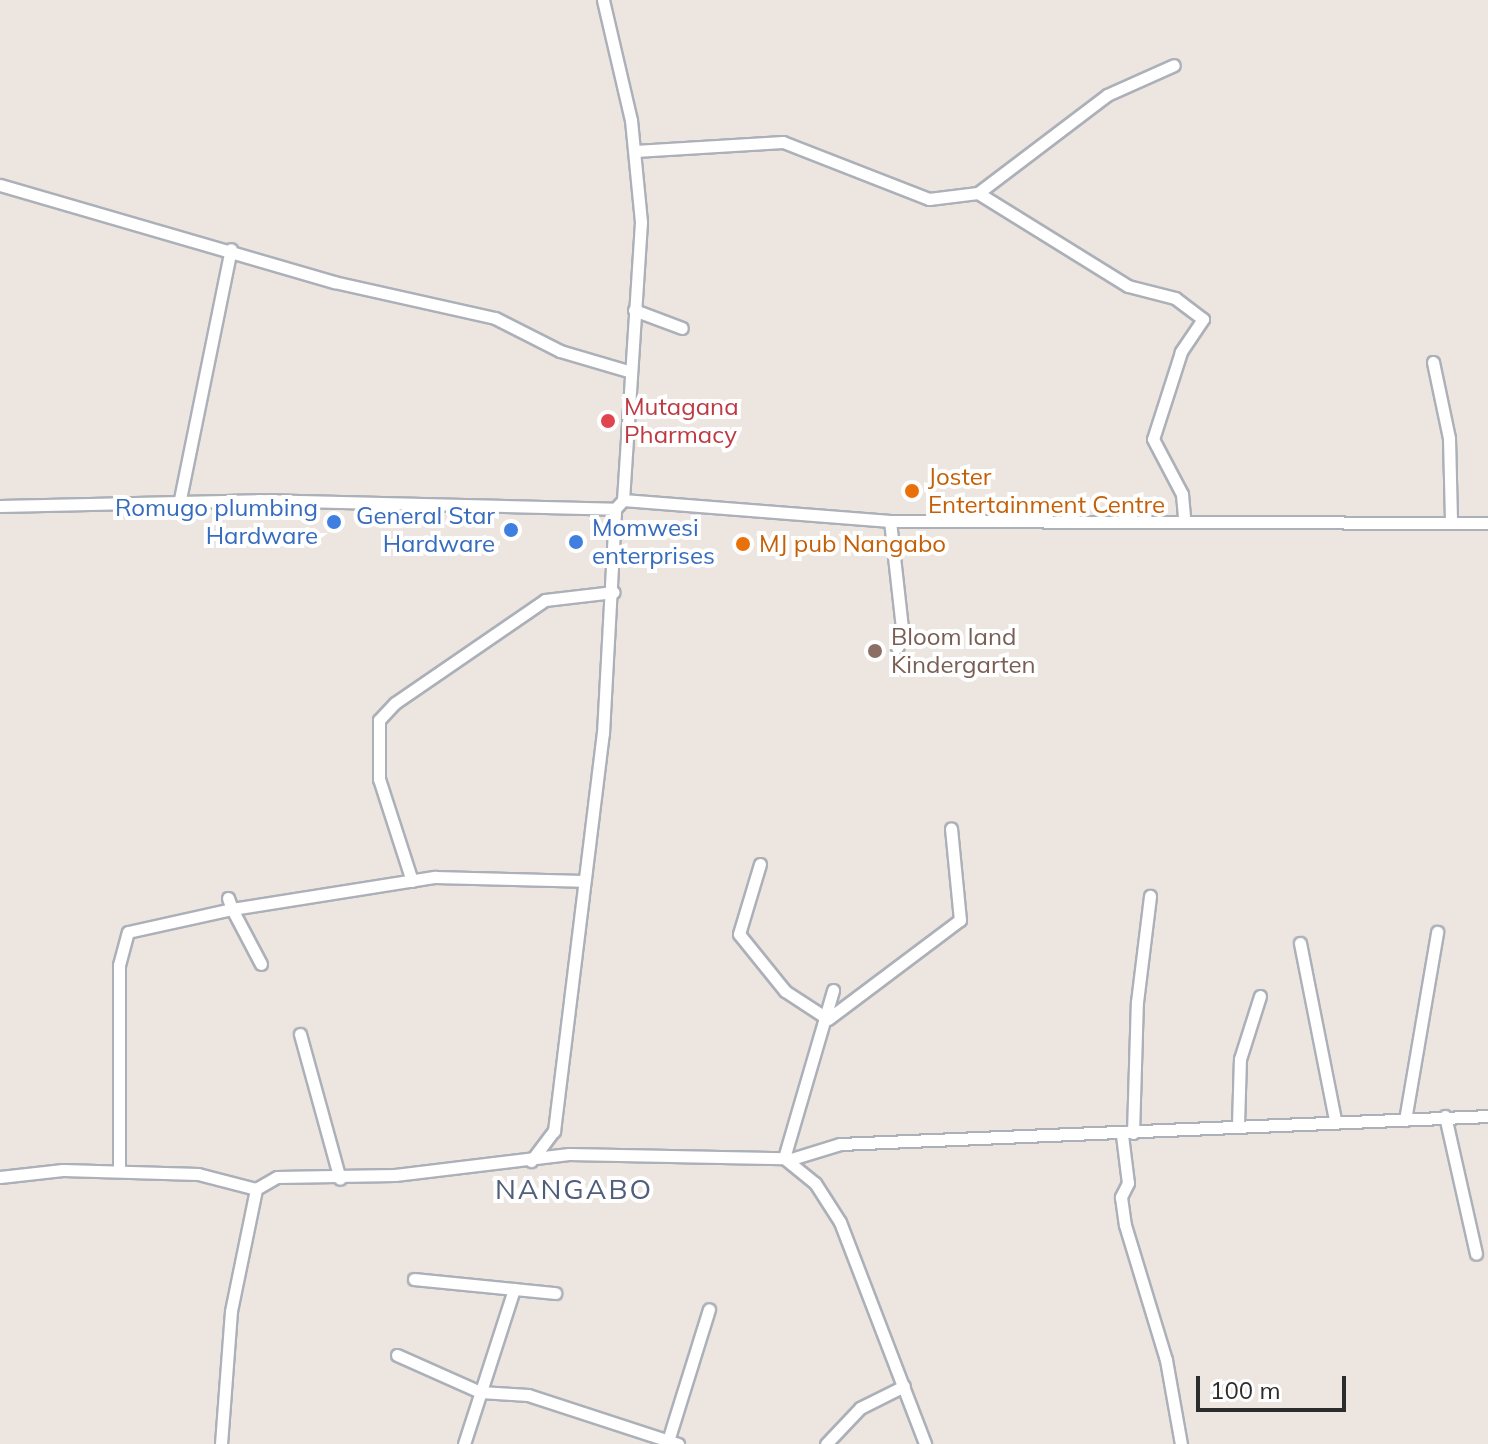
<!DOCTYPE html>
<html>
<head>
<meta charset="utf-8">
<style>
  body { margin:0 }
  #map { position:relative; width:1488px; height:1444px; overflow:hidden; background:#ede5e0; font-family:Mulish,sans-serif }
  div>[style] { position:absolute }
  .roads { filter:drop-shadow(2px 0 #acb0b8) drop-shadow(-2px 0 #acb0b8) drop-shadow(0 2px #acb0b8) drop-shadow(0 -2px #acb0b8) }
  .minor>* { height:11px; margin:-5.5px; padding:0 5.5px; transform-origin:5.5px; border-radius:5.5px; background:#fff }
  .dots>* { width:22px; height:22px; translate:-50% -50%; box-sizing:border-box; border:4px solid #fff; border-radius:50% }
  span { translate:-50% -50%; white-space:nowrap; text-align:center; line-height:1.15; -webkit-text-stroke:8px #fff; paint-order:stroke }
  .health-label { font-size:24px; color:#be3a42 }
  .left { translate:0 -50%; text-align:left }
  .food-label { font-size:24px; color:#c56008 }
  .shop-label { font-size:24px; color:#366cbe }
  .right { translate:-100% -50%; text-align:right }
  .education-label { font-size:24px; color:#785e54 }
  .quarter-label { font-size:28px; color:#4f5e7b; letter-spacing:2px }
  .scale { position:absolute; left:1196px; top:1376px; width:150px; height:36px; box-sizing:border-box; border:4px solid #2c2c2c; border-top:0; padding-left:10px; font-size:24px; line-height:28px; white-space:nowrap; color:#2c2c2c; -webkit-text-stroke:6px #fff; paint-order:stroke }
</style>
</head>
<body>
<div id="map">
  <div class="roads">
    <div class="minor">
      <i style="left:603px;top:0;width:123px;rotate:76.9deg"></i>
      <i style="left:631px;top:120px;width:102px;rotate:84.4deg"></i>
      <i style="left:641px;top:222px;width:279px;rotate:93.7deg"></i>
      <i style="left:635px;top:151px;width:148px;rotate:-3.5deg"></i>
      <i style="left:783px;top:142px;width:157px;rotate:21.3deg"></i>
      <i style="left:929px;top:199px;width:49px;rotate:-7deg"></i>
      <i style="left:978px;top:193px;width:176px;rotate:31.8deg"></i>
      <i style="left:1128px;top:286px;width:49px;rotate:14.3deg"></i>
      <i style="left:1175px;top:298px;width:35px;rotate:37deg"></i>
      <i style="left:1203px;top:319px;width:40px;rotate:124deg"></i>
      <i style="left:1181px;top:352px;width:91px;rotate:107.8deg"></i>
      <i style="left:1153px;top:439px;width:62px;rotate:62.2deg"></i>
      <i style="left:1182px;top:494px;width:24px;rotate:85deg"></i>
      <i style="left:0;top:185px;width:348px;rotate:16.2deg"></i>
      <i style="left:334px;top:282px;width:165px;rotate:12.6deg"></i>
      <i style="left:495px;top:318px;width:73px;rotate:26.9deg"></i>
      <i style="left:560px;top:351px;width:71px;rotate:16.4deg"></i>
      <i style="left:978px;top:193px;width:162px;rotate:-37.2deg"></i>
      <i style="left:1107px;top:95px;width:73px;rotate:-24.1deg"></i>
      <i style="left:634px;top:310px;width:51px;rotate:20.6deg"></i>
      <i style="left:1433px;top:362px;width:78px;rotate:78.1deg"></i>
      <i style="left:1449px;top:438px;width:84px;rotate:88.6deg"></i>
      <i style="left:179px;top:504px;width:260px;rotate:-78.5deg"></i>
      <i style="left:0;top:506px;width:258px;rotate:-1.3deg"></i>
      <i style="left:258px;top:500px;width:357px;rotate:1.4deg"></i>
      <i style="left:615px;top:509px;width:12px;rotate:-48deg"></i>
      <i style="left:623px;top:500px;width:268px;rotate:4.5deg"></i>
      <i style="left:890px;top:521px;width:598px;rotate:0.19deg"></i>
      <i style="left:890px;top:521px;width:116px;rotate:83.6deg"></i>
      <i style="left:903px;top:636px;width:13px;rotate:117deg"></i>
      <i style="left:760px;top:864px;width:73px;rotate:106.7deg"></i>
      <i style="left:739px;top:934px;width:73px;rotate:51.1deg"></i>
      <i style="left:785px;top:991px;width:51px;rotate:33.1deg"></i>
      <i style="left:828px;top:1019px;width:165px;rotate:-36.9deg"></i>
      <i style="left:960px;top:920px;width:92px;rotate:-95.6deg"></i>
      <i style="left:412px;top:881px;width:107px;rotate:-107.9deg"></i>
      <i style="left:379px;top:779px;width:59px;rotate:-90deg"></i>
      <i style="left:379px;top:720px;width:23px;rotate:-47deg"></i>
      <i style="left:395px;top:703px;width:182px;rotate:-34.5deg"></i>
      <i style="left:545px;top:600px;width:69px;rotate:-6.6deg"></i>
      <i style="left:228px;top:898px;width:12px;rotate:70deg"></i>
      <i style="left:232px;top:909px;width:206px;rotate:-9deg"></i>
      <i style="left:435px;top:877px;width:148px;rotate:1.5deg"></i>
      <i style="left:1300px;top:943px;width:179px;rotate:78.8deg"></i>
      <i style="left:300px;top:1034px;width:150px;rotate:74.6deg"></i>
      <i style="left:1445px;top:1116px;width:141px;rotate:77.3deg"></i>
      <i style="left:1405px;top:1120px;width:191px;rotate:-80.3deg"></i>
      <i style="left:1238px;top:1125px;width:66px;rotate:-88.3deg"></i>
      <i style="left:1240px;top:1059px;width:66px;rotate:-72.4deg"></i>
      <i style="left:1133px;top:1133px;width:131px;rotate:-88.3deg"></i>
      <i style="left:1137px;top:1002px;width:107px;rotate:-83deg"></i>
      <i style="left:1122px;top:1135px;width:48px;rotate:82.9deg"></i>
      <i style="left:1128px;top:1183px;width:16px;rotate:117deg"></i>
      <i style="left:1121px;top:1197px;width:28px;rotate:82deg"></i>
      <i style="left:1125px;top:1225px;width:141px;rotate:73.1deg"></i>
      <i style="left:1166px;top:1360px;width:85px;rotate:79.9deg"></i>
      <i style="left:784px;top:1158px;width:175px;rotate:-73.7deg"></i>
      <i style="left:788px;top:1160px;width:54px;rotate:-17.1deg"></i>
      <i style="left:840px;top:1144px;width:649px;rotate:-2.47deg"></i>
      <i style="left:531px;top:1161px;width:38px;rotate:-53deg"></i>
      <i style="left:554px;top:1131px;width:401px;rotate:-83deg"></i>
      <i style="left:603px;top:733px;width:224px;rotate:-86.9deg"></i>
      <i style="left:119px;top:1171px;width:206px;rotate:-90deg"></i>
      <i style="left:119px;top:965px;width:34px;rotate:-75deg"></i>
      <i style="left:128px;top:932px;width:107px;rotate:-12.5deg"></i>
      <i style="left:232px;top:909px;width:62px;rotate:62.2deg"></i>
      <i style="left:0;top:1177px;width:63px;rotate:-6.3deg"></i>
      <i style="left:63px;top:1170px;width:135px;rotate:1.7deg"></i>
      <i style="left:198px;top:1174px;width:60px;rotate:14.5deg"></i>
      <i style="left:256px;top:1189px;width:24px;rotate:-30deg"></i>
      <i style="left:277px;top:1177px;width:118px;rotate:-1deg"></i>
      <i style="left:395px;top:1175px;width:175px;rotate:-6.9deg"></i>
      <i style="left:569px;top:1154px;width:215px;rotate:1.1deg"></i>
      <i style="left:784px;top:1158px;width:40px;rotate:39deg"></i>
      <i style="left:815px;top:1183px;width:46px;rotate:57.3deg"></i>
      <i style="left:840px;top:1222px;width:238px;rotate:69deg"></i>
      <i style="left:414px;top:1279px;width:142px;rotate:5.7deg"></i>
      <i style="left:397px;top:1355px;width:91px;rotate:24deg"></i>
      <i style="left:480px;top:1392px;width:48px;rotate:3.6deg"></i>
      <i style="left:528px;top:1395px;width:158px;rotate:18.1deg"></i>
      <i style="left:221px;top:1444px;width:133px;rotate:-85.7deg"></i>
      <i style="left:231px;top:1311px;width:125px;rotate:-78.4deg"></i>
      <i style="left:464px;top:1444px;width:163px;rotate:-72.1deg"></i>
      <i style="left:667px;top:1444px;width:141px;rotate:-72.7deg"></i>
      <i style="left:826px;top:1444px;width:50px;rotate:-46.6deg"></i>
      <i style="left:860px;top:1408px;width:49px;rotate:-26.6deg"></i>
    </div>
  </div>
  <div class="dots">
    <i style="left:608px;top:421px;background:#e0444e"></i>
    <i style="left:912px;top:491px;background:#e8710a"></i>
    <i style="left:334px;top:522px;background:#3f7fe0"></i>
    <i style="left:511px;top:530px;background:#3f7fe0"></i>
    <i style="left:576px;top:542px;background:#3f7fe0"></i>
    <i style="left:743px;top:544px;background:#e8710a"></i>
    <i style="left:875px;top:651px;background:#8d6e63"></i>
  </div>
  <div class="health-label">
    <span class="left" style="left:624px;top:421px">Mutagana<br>Pharmacy</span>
  </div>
  <div class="food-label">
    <span class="left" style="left:928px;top:491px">Joster<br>Entertainment Centre</span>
    <span class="left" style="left:759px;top:544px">MJ pub Nangabo</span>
  </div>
  <div class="shop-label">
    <span class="right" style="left:318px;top:522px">Romugo plumbing<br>Hardware</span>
    <span class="right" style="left:495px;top:530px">General Star<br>Hardware</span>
    <span class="left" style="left:592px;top:542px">Momwesi<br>enterprises</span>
  </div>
  <div class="education-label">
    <span class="left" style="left:891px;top:651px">Bloom land<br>Kindergarten</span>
  </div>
  <div class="quarter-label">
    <span style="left:574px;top:1189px">NANGABO</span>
  </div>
  <div class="scale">100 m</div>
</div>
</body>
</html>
